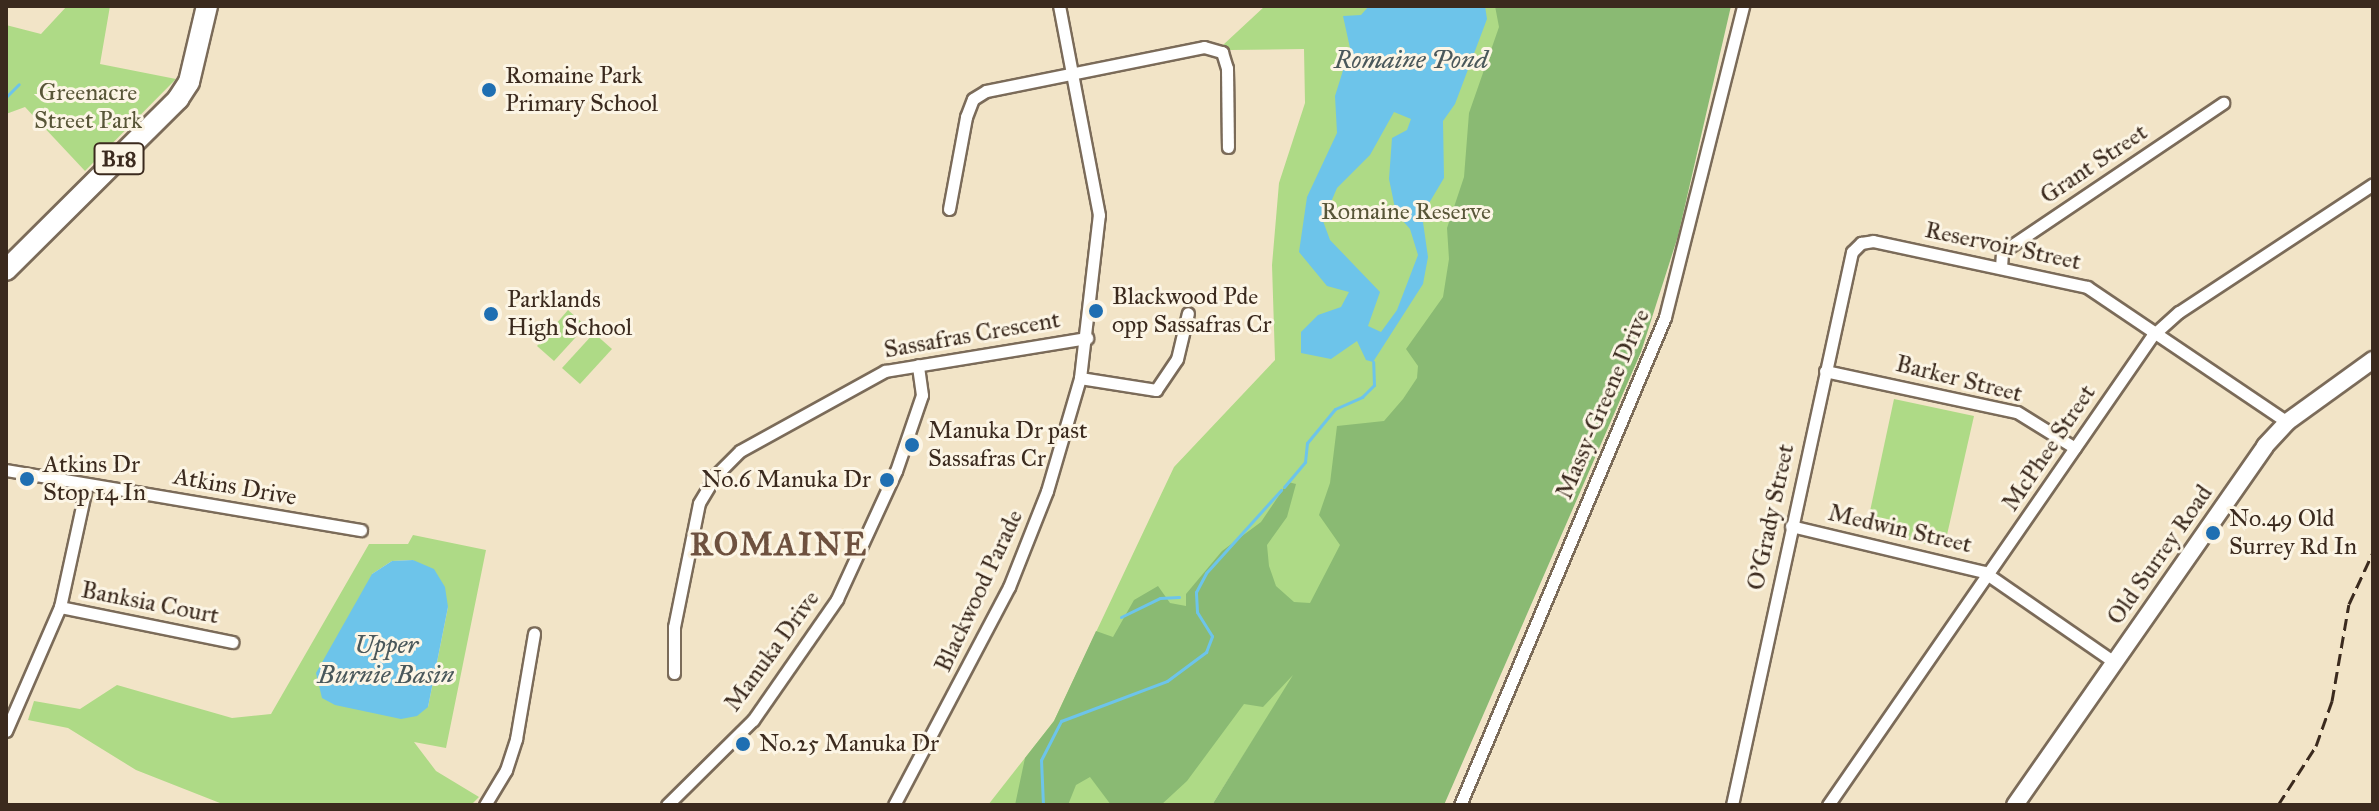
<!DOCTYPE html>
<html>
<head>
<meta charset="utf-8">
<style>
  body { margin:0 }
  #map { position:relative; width:2379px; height:811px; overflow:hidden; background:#f2e4c7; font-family:"IM FELL Great Primer",serif }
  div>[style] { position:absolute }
  .green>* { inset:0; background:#aeda86 }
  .forest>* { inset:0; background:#8aba73 }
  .water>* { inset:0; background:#6dc4ea }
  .stream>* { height:3px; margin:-1.5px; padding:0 1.5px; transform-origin:1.5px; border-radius:1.5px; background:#6dc4ea }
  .roads { filter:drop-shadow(2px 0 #7b6b59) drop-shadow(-2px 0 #7b6b59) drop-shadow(0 2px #7b6b59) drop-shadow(0 -2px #7b6b59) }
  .street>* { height:11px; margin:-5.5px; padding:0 5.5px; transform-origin:5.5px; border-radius:5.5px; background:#fff }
  .secondary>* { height:16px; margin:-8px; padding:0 8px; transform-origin:8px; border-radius:8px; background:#fff }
  .highway>* { height:20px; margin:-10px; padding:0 10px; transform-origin:10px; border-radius:10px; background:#fff }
  .rail>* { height:3px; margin-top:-1.5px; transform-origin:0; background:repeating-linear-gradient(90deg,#3b2a1e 0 12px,transparent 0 18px) }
  .dots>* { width:22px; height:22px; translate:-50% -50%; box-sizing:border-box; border:4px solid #fcf5e5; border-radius:50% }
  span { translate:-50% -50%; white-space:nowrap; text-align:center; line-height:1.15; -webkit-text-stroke:6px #fcf5e5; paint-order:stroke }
  .shield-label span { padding:2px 6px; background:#fcf5e5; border:2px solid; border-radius:6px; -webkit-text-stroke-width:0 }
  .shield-label { font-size:22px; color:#3b2a1e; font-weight:700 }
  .poi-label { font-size:24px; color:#3b2a1e }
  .left { translate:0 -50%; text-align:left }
  .right { translate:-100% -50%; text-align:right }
  .park-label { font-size:24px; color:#585638 }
  .street-label { font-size:24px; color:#3b2a1e }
  .water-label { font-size:26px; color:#4a585b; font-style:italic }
  .district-label { font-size:32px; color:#6e513f; font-weight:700; letter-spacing:2px }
  .frame { position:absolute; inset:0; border:8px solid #3b2a1e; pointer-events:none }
</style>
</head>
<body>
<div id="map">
  <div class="green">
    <i style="clip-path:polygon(67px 6px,110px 6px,100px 64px,176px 79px,85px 171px,25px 107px,6px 114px,6px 25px,41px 34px)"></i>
    <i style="clip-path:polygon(1265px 6px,1586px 6px,1508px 338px,1212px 805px,988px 805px,1054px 721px,1174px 467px,1275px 360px,1272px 265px,1279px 183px,1305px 103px,1304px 49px,1230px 50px,1223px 45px)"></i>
    <i style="clip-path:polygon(568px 310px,586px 326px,554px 361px,537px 346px)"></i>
    <i style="clip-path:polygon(594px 333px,612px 349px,580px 384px,562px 368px)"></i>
    <i style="clip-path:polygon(1894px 399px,1974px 416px,1944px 548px,1866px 530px)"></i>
    <i style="clip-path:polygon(evenodd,413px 535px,486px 550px,446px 748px,414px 742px,436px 771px,479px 797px,471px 805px,225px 805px,136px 770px,68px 728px,28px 720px,34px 701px,80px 709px,117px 685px,232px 718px,271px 714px,369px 544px,408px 544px,413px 535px,413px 560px,448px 607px,428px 707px,372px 574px,392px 561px,413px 560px)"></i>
  </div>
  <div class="forest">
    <i style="clip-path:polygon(1495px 6px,1731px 6px,1678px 236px,1641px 352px,1444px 805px,1212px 805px,1293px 675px,1263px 707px,1244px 704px,1187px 781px,1161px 805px,1111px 805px,1090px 777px,1076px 785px,1068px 805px,1015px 805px,1025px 758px,1054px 721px,1096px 631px,1113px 637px,1134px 600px,1158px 586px,1170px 603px,1186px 606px,1186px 594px,1222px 551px,1261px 522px,1288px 482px,1296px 484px,1287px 517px,1267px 545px,1269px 566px,1276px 586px,1294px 602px,1310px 603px,1340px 545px,1319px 515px,1330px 483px,1337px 426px,1384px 421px,1403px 399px,1417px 378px,1418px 366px,1406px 349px,1443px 297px,1449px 259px,1447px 228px,1464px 177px,1469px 113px,1499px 27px)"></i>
  </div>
  <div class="water">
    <i style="clip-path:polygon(evenodd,1369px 6px,1485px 6px,1487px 19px,1455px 104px,1443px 121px,1444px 178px,1422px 215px,1428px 257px,1423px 284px,1373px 362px,1366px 360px,1357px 341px,1331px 359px,1301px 353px,1301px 332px,1318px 315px,1341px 307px,1349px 292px,1327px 286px,1299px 252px,1307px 197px,1337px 133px,1335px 96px,1350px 48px,1343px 16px,1361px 15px,1369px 6px,1394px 112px,1411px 119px,1407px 130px,1392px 138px,1389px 179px,1396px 213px,1410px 229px,1418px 255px,1397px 310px,1381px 332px,1368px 326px,1380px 292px,1330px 240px,1323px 221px,1337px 188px,1370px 155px,1394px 112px)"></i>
    <i style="clip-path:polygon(413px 560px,434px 569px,445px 587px,448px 607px,428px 707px,417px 716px,401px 719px,335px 705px,322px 698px,316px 673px,372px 574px,392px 561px)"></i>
  </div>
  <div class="stream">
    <i style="left:6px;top:97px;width:18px;rotate:-45deg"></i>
    <i style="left:1284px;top:487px;width:33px;rotate:-50deg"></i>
    <i style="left:1305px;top:462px;width:19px;rotate:-84deg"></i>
    <i style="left:1307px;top:443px;width:44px;rotate:-50.5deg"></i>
    <i style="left:1335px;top:409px;width:30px;rotate:-24deg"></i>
    <i style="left:1362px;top:397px;width:17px;rotate:-45deg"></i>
    <i style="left:1374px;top:385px;width:23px;rotate:-92deg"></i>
    <i style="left:1121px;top:617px;width:43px;rotate:-26deg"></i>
    <i style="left:1160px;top:598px;width:19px;rotate:-3deg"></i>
    <i style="left:1043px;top:805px;width:45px;rotate:-92.5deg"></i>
    <i style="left:1041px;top:760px;width:44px;rotate:-62.9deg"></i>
    <i style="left:1061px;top:721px;width:113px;rotate:-20.7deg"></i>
    <i style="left:1167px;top:681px;width:49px;rotate:-36.6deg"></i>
    <i style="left:1206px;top:652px;width:17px;rotate:-69deg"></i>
    <i style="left:1212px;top:636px;width:28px;rotate:-122deg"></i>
    <i style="left:1197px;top:612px;width:20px;rotate:-93deg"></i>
    <i style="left:1196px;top:592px;width:21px;rotate:-62deg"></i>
    <i style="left:1206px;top:573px;width:112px;rotate:-47.9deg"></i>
  </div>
  <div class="roads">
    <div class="street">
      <i style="left:949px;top:209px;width:94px;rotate:-79.5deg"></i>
      <i style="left:966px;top:117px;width:19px;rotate:-69deg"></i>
      <i style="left:973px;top:99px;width:15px;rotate:-32deg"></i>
      <i style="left:986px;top:91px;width:222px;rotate:-11.4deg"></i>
      <i style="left:1204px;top:47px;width:19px;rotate:16deg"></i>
      <i style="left:1222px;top:52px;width:17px;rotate:73deg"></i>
      <i style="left:1227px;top:68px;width:79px;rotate:89.3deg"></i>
      <i style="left:2001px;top:267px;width:15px;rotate:-86deg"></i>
      <i style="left:2002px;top:252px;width:267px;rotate:-34deg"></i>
      <i style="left:1825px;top:371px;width:196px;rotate:12.1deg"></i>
      <i style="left:2017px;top:412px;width:68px;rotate:31.8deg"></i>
      <i style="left:1080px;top:378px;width:77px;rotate:9deg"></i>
      <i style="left:1156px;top:390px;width:37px;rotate:-56deg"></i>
      <i style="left:1177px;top:359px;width:47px;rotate:-76.6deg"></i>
      <i style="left:6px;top:470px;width:360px;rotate:9.6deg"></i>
      <i style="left:1791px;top:526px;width:198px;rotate:13.4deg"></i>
      <i style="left:1984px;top:572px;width:158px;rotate:34.7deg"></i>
      <i style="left:60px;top:607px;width:176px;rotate:11.5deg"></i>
      <i style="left:674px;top:673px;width:46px;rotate:-90deg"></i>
      <i style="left:674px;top:627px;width:126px;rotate:-78.6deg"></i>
      <i style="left:699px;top:503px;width:33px;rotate:-59deg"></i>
      <i style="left:716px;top:475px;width:34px;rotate:-45deg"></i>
      <i style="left:740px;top:451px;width:166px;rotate:-28.9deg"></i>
      <i style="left:885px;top:371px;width:205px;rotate:-9.3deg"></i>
      <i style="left:6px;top:731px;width:135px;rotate:-66.5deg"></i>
      <i style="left:60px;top:607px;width:122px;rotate:-77.7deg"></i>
      <i style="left:485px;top:805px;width:41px;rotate:-59deg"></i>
      <i style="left:506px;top:770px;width:33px;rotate:-72deg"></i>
      <i style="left:516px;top:739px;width:107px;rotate:-80.3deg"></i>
      <i style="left:667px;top:805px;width:121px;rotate:-44.7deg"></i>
      <i style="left:753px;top:720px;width:147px;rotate:-55.2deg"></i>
      <i style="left:837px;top:599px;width:141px;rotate:-65.3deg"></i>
      <i style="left:896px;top:471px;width:80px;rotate:-71.1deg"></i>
      <i style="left:922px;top:395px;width:30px;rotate:-98deg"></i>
      <i style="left:894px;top:805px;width:246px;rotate:-62.2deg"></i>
      <i style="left:1009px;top:587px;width:103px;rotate:-68.4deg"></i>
      <i style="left:1047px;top:491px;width:118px;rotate:-73.7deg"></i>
      <i style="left:1080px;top:378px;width:164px;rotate:-83.4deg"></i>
      <i style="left:1099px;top:215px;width:213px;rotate:-100.8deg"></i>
      <i style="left:1460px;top:805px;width:529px;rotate:-67.21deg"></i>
      <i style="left:1665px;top:317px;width:321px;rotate:-75.9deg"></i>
      <i style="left:1732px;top:805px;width:566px;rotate:-77.76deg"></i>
      <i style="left:1852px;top:252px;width:13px;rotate:-45deg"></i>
      <i style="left:1861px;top:243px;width:12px;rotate:-9deg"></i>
      <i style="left:1873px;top:241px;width:219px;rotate:12.1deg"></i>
      <i style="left:2087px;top:287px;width:241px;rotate:34deg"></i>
      <i style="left:1828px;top:805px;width:570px;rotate:-55.36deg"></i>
      <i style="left:2152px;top:336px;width:36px;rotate:-42deg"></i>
      <i style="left:2179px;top:312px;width:232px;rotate:-33.4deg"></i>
    </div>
    <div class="secondary">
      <i style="left:2015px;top:805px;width:437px;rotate:-55.1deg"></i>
      <i style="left:2265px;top:446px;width:33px;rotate:-47deg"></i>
      <i style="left:2287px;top:422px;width:106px;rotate:-35.8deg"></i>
    </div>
    <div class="highway">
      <i style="left:6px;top:270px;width:243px;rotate:-44.8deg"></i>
      <i style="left:178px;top:99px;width:20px;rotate:-57deg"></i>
      <i style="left:189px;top:82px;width:78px;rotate:-76.7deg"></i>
    </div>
  </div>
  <div class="rail">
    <i style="left:2278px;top:805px;width:70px;rotate:-57.2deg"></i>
    <i style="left:2316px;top:746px;width:48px;rotate:-70.4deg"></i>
    <i style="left:2332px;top:701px;width:98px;rotate:-80.1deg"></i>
    <i style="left:2349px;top:604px;width:57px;rotate:-65.2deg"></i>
  </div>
  <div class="dots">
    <i style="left:489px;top:90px;background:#1f6fb2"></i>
    <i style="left:1096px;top:311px;background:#1f6fb2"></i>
    <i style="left:491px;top:314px;background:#1f6fb2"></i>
    <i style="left:912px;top:445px;background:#1f6fb2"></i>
    <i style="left:27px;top:479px;background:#1f6fb2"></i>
    <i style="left:887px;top:480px;background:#1f6fb2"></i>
    <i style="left:2213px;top:533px;background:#1f6fb2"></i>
    <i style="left:743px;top:744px;background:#1f6fb2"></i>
  </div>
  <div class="shield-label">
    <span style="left:119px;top:159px">B18</span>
  </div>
  <div class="poi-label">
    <span class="left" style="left:505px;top:90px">Romaine Park<br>Primary School</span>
    <span class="left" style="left:1112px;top:311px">Blackwood Pde<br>opp Sassafras Cr</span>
    <span class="left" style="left:507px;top:314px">Parklands<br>High School</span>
    <span class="left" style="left:928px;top:445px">Manuka Dr past<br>Sassafras Cr</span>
    <span class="left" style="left:43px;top:479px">Atkins Dr<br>Stop 14 In</span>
    <span class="right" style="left:871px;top:480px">No.6 Manuka Dr</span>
    <span class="left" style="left:2229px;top:533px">No.49 Old<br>Surrey Rd In</span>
    <span class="left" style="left:759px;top:744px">No.25 Manuka Dr</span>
  </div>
  <div class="park-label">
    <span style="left:88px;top:107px">Greenacre<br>Street Park</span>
    <span style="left:1406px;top:212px">Romaine Reserve</span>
  </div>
  <div class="street-label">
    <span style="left:2094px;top:164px;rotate:-34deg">Grant Street</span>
    <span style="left:2003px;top:246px;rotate:12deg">Reservoir Street</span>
    <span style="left:972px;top:335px;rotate:-10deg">Sassafras Crescent</span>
    <span style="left:1959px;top:379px;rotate:14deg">Barker Street</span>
    <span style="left:1603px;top:404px;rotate:-67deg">Massy-Greene Drive</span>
    <span style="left:2049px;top:448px;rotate:-56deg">McPhee Street</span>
    <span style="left:235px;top:487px;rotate:10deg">Atkins Drive</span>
    <span style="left:1771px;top:517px;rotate:-78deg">O'Grady Street</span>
    <span style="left:1900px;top:529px;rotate:13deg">Medwin Street</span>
    <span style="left:2160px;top:555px;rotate:-55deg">Old Surrey Road</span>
    <span style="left:979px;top:591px;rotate:-65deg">Blackwood Parade</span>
    <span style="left:150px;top:603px;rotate:11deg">Banksia Court</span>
    <span style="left:772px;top:651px;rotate:-54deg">Manuka Drive</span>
  </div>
  <div class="water-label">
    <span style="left:1411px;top:60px">Romaine Pond</span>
    <span style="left:386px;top:660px">Upper<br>Burnie Basin</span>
  </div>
  <div class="district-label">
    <span style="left:779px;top:545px">ROMAINE</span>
  </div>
  <div class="frame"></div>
</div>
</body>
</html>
